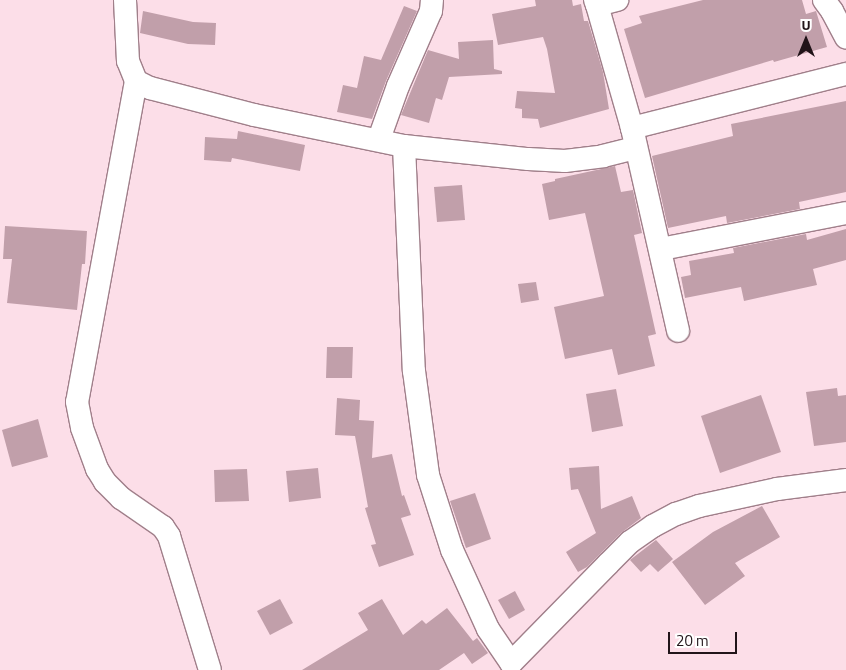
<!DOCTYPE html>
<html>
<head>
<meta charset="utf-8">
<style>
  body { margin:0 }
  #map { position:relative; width:846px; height:670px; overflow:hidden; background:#fcdee8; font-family:"Titillium Web",sans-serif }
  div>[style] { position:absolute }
  .building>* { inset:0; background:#c19faa }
  .roads { filter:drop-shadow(1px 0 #a07f8a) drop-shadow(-1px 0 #a07f8a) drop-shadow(0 1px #a07f8a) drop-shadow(0 -1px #a07f8a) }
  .street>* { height:22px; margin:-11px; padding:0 11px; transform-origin:11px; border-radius:11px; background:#fff }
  span { translate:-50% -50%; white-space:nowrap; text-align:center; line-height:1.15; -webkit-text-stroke:5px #fff; paint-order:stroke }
  .north { position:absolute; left:781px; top:15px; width:50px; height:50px; -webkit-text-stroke:4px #fff; paint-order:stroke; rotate:0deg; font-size:14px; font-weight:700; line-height:20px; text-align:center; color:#211419 }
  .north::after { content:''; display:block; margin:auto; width:18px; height:22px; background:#211419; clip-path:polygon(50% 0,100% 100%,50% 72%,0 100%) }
  .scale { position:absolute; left:668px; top:632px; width:69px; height:22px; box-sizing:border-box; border:2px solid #211419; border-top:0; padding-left:6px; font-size:15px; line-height:18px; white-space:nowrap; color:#211419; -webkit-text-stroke:4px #fff; paint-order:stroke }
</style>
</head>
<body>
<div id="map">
  <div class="building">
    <i style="clip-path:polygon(535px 0,572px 0,573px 6px,581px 4px,584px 21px,588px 21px,603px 72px,609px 109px,540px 128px,538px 119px,522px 118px,522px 109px,515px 108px,517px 91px,555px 93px,547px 49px,543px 37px,498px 45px,492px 14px,536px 6px)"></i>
    <i style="clip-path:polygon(703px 0,802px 0,806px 14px,816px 11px,827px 47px,774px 62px,773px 60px,645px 98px,624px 29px,642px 23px,639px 16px)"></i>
    <i style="clip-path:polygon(404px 6px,417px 11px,386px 81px,372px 119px,337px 112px,343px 85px,357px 88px,364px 56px,381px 60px)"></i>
    <i style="clip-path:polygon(143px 11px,193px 22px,216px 23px,215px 45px,188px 44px,140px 33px)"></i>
    <i style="clip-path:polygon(493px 40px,494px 69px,502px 71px,502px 74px,449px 77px,442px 100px,436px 98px,429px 123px,401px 115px,428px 50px,459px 59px,458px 42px)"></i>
    <i style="clip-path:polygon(846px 101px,846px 192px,799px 202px,800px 209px,727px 223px,726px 216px,668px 228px,652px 156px,733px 136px,731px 124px)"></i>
    <i style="clip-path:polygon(238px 131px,305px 145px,300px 171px,232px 158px,231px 162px,204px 160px,205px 137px,237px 139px)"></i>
    <i style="clip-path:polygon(615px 166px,621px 192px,633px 190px,642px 233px,634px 235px,656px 334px,648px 336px,655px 366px,618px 375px,612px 349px,565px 359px,554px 307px,604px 296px,585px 213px,549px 220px,542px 184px,555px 181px,555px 179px)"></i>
    <i style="clip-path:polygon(462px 185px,465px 220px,437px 222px,434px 187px)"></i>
    <i style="clip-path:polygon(5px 226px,87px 231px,85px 264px,82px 264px,77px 310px,7px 303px,12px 259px,3px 259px)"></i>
    <i style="clip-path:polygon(846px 229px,846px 260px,813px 269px,817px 285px,744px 301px,741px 287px,685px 298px,681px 277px,691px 275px,689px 261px,734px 253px,733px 248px,806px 234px,807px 240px)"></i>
    <i style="clip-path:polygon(536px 282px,539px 300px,521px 303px,518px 284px)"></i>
    <i style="clip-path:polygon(327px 347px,353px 347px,352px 378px,326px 378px)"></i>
    <i style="clip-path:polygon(837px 388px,838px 396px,846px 395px,846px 442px,814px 446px,806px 392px)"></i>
    <i style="clip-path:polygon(616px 389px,623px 426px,592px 432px,586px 394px)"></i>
    <i style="clip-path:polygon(761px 395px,781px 452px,720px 473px,701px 416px)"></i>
    <i style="clip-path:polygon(337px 398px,360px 400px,359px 420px,374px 421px,372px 458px,392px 454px,402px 496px,404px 495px,411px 515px,401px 518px,414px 555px,379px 567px,371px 545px,376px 544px,365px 508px,368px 507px,355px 436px,335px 435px)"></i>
    <i style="clip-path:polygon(38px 419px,48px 457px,12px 467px,2px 430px)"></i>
    <i style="clip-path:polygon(599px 466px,601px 509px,632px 496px,641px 518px,621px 533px,587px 567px,578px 572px,566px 552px,596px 533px,578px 489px,571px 490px,569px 468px)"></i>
    <i style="clip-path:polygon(318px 468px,321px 498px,289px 502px,286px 471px)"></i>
    <i style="clip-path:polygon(247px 469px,249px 501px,215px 502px,214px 470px)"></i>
    <i style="clip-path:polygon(475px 493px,491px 539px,466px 548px,450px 501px)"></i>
    <i style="clip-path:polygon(762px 506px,780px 537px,735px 563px,745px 576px,705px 605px,672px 562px,713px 532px)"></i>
    <i style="clip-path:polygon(656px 540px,673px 559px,658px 572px,650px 564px,641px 572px,630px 560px)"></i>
    <i style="clip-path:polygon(515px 591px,525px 610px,509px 619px,498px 600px)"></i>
    <i style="clip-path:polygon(280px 599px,293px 623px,270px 635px,257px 611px)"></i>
    <i style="clip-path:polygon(382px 599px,403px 635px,422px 620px,426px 624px,447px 608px,473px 641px,477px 638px,488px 653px,472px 664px,464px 653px,439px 670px,302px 670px,368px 630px,358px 613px)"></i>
  </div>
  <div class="roads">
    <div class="street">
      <i style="left:125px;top:0;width:61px;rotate:87.2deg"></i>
      <i style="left:128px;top:61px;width:22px;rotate:68deg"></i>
      <i style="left:136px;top:81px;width:16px;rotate:27deg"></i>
      <i style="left:150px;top:88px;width:107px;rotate:14.6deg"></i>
      <i style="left:254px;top:115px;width:153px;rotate:11.7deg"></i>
      <i style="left:404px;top:146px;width:125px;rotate:6deg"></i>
      <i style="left:528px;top:159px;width:37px;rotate:3deg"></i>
      <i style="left:565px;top:161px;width:38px;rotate:-7deg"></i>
      <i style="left:603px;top:156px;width:34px;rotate:-14deg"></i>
      <i style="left:595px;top:0;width:5px;rotate:68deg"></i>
      <i style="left:597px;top:5px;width:21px;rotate:-14deg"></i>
      <i style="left:824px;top:0;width:14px;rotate:54deg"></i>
      <i style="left:832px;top:11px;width:30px;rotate:62deg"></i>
      <i style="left:597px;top:5px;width:128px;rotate:74.1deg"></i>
      <i style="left:632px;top:128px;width:208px;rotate:77.2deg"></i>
      <i style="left:136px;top:81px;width:326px;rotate:100.4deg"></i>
      <i style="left:77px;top:402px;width:26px;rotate:79deg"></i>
      <i style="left:82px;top:428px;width:44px;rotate:69.9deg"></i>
      <i style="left:97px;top:469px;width:15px;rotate:58deg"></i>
      <i style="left:105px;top:482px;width:23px;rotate:45deg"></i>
      <i style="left:121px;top:498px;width:51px;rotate:34.6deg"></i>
      <i style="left:163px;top:527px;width:11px;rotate:56deg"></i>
      <i style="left:169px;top:536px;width:140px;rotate:73deg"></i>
      <i style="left:632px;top:128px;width:221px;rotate:-14.2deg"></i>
      <i style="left:379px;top:139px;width:56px;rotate:-70.3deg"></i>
      <i style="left:398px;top:86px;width:82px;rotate:-66.3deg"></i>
      <i style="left:431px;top:11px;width:11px;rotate:-85deg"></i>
      <i style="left:404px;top:146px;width:225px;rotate:87.5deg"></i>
      <i style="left:414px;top:371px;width:105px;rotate:82.3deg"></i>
      <i style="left:428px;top:475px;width:79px;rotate:72.3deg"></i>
      <i style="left:452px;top:550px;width:87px;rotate:65.5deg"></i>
      <i style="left:488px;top:629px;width:41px;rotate:55.9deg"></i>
      <i style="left:511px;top:663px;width:139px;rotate:-45.6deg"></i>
      <i style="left:608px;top:564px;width:31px;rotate:-45deg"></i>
      <i style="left:630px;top:542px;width:28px;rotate:-35deg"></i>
      <i style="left:653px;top:526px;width:26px;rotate:-28deg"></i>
      <i style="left:676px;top:514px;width:24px;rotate:-19deg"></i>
      <i style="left:699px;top:506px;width:80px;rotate:-12.3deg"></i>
      <i style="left:777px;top:489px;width:70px;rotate:-7.4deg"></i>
      <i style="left:661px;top:249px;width:188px;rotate:-11deg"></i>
    </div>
  </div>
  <div class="north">U</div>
  <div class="scale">20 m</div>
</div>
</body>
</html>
